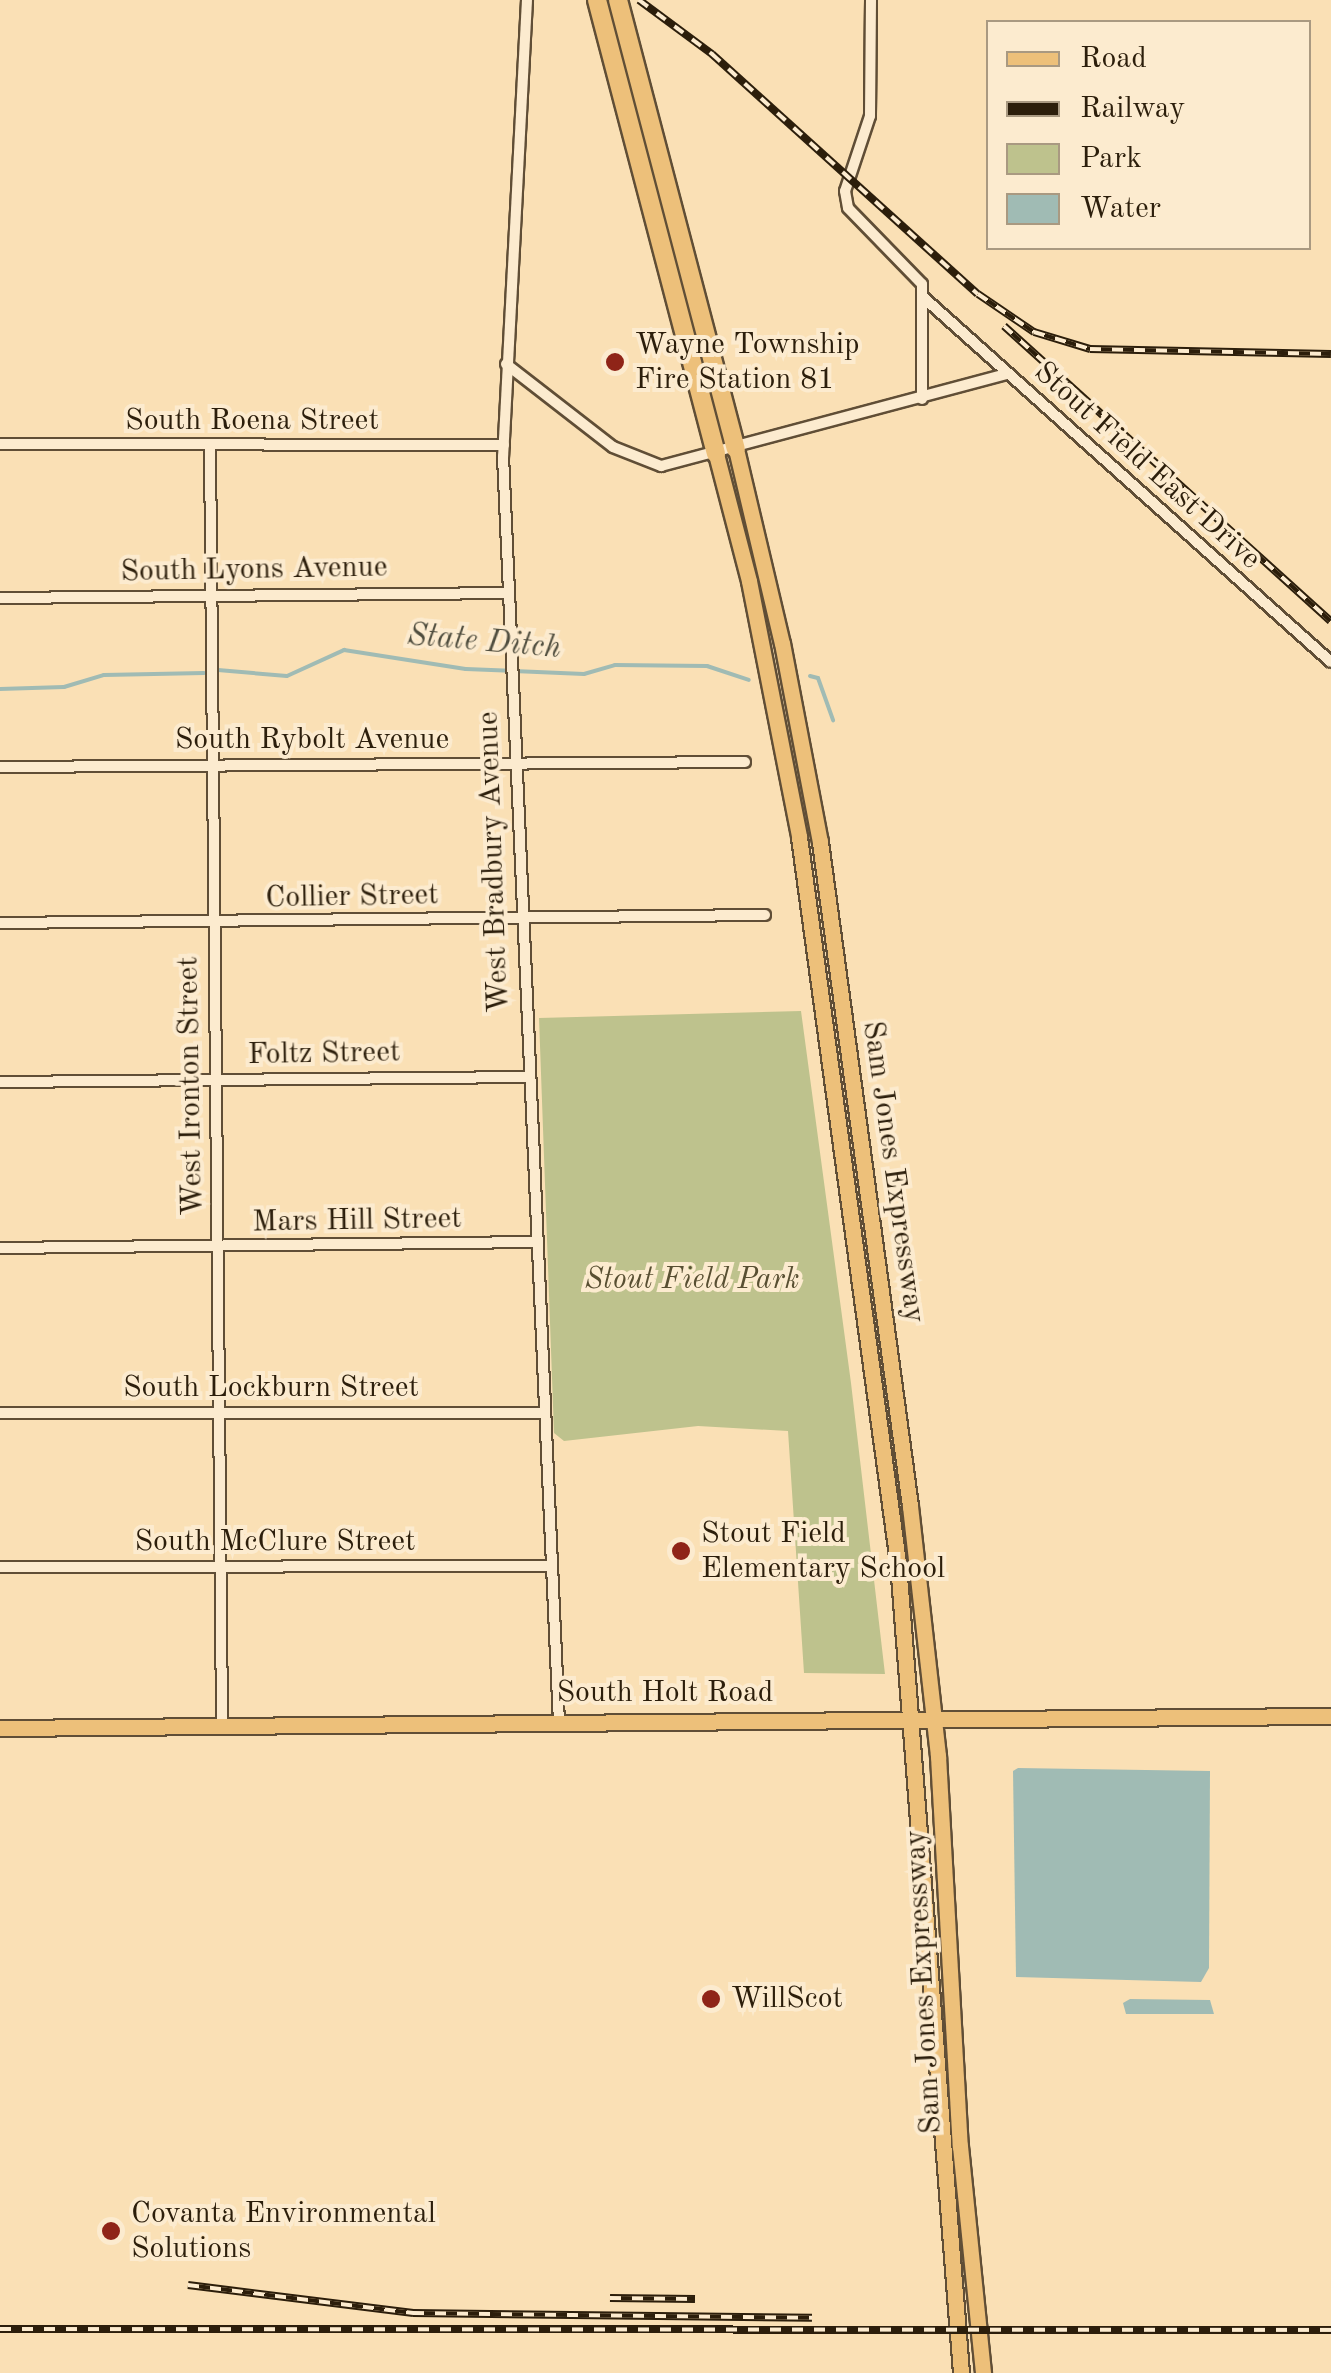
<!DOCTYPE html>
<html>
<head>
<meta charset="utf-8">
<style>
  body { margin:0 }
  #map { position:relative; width:1331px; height:2373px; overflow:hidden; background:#fae0b5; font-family:"Old Standard TT",serif }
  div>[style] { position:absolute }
  .green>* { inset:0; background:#bec28d }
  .water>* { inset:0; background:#a0bbb4 }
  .stream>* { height:4px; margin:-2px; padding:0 2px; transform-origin:2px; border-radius:2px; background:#a0bbb4 }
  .roads { filter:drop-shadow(2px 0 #604e36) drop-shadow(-2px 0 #604e36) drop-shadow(0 2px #604e36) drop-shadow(0 -2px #604e36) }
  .minor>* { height:10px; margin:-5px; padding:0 5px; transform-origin:5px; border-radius:5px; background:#fcebcf }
  .primary>* { height:15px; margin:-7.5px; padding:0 7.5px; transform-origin:7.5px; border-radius:7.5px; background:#edc07a }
  .motorway>* { height:18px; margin:-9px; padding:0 9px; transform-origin:9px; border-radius:9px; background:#edc07a }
  .rail>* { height:8px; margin-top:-4px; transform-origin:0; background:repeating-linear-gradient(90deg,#fcebcf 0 11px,#2c1e0b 0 22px); box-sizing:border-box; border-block:2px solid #2c1e0b }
  .dots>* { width:28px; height:28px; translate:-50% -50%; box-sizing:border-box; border:5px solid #fcebcf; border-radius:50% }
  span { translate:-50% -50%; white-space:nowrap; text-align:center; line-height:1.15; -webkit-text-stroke:8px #fcebcf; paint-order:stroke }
  .poi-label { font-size:30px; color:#2c1e0b }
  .left { translate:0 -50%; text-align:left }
  .street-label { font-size:30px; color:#2c1e0b }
  .park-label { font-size:30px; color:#584f32; font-style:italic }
  .water-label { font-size:32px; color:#4f4d3e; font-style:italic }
  .legend { position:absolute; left:986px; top:20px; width:325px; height:230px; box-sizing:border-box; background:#fcebcf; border:2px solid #a99981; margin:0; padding:12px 18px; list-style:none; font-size:30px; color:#2c1e0b }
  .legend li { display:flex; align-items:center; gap:20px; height:50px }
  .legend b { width:50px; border:2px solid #a99981 }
</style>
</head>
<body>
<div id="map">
  <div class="green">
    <i style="clip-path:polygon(801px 1011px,851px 1383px,885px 1674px,804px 1673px,788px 1431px,698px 1426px,564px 1441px,554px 1433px,539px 1018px)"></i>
  </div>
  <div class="water">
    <i style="clip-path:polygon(1018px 1768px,1210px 1771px,1209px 1968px,1201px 1982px,1016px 1977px,1013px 1771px)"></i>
    <i style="clip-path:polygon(1130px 1999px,1210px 2000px,1214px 2014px,1126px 2014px,1123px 2003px)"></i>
  </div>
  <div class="stream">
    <i style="left:218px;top:670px;width:69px;rotate:5deg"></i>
    <i style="left:287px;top:676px;width:63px;rotate:-24.5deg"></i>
    <i style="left:344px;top:650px;width:123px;rotate:8.9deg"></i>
    <i style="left:466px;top:669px;width:118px;rotate:2.4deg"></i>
    <i style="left:584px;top:674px;width:32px;rotate:-16deg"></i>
    <i style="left:615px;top:665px;width:92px;rotate:0.6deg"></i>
    <i style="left:707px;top:666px;width:44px;rotate:18.4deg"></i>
    <i style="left:810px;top:676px;width:8px;rotate:14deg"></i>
    <i style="left:818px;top:678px;width:45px;rotate:70.3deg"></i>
    <i style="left:0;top:689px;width:64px;rotate:-1.8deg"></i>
    <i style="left:64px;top:687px;width:42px;rotate:-16.7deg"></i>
    <i style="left:104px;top:675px;width:100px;rotate:-1.1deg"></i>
  </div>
  <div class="roads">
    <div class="minor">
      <i style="left:527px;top:0;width:457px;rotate:93deg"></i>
      <i style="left:503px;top:456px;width:1266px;rotate:87.47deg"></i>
      <i style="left:871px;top:0;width:116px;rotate:90.5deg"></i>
      <i style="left:870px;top:116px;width:79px;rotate:108.4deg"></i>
      <i style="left:845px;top:191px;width:17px;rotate:80deg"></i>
      <i style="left:848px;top:208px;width:106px;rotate:45.8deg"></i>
      <i style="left:922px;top:284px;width:115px;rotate:90deg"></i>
      <i style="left:923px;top:297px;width:547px;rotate:41.82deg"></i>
      <i style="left:506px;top:364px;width:135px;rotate:37.8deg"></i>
      <i style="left:613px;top:447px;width:52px;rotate:21.6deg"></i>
      <i style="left:661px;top:466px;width:357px;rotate:-14.9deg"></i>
      <i style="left:0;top:444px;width:504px;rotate:0.11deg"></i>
      <i style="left:210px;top:446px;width:1279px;rotate:89.46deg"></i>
      <i style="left:0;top:598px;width:508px;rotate:-0.56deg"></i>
      <i style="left:0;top:767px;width:745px;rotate:-0.38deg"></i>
      <i style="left:0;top:923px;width:765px;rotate:-0.6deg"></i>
      <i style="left:0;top:1082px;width:528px;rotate:-0.54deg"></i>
      <i style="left:0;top:1248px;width:535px;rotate:-0.64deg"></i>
      <i style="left:0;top:1413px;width:543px"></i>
      <i style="left:0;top:1567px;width:550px;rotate:-0.1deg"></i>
    </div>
    <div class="primary">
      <i style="left:736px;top:449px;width:199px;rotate:76.7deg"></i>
      <i style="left:782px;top:643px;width:203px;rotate:79.2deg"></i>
      <i style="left:820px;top:842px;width:670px;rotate:82.28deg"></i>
      <i style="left:910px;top:1506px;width:252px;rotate:83.6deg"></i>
      <i style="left:938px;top:1756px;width:391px;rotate:86.8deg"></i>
      <i style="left:960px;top:2146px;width:228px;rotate:84.2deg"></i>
      <i style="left:716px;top:454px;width:131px;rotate:75.4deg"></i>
      <i style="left:749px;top:581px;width:261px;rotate:78.9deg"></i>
      <i style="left:799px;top:837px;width:733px;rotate:82.23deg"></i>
      <i style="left:898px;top:1563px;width:812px;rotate:85.55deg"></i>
      <i style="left:0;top:1728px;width:1331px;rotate:-0.52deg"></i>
    </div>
    <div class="motorway">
      <i style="left:597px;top:0;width:469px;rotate:75.3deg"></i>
      <i style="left:618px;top:0;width:464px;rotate:75.3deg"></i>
    </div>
  </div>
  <div class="rail">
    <i style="left:639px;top:0;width:91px;rotate:36.5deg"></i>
    <i style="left:712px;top:54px;width:358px;rotate:42.1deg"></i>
    <i style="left:978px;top:294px;width:68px;rotate:34.2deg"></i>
    <i style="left:1034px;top:332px;width:59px;rotate:16.9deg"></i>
    <i style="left:1090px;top:349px;width:241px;rotate:1.2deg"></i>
    <i style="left:1004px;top:326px;width:440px;rotate:42.1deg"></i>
    <i style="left:188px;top:2285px;width:227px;rotate:7.1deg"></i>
    <i style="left:413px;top:2313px;width:399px;rotate:0.7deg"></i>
    <i style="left:610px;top:2298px;width:85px;rotate:0.7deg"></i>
    <i style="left:0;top:2329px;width:1331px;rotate:0.04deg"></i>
  </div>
  <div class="dots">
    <i style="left:615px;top:362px;background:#8f2418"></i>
    <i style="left:681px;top:1551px;background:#8f2418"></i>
    <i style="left:711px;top:1999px;background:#8f2418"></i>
    <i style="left:111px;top:2231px;background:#8f2418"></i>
  </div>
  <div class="poi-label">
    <span class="left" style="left:635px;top:362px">Wayne Township<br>Fire Station 81</span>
    <span class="left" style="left:701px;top:1551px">Stout Field<br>Elementary School</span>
    <span class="left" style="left:731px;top:1999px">WillScot</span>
    <span class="left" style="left:131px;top:2231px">Covanta Environmental<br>Solutions</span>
  </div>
  <div class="street-label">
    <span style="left:252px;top:421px">South Roena Street</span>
    <span style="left:1147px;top:466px;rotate:42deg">Stout Field East Drive</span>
    <span style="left:254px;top:570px;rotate:-1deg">South Lyons Avenue</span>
    <span style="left:312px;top:740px">South Rybolt Avenue</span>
    <span style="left:494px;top:862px;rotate:-92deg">West Bradbury Avenue</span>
    <span style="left:352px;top:897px;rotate:-1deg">Collier Street</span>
    <span style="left:324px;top:1054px;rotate:-1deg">Foltz Street</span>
    <span style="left:191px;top:1086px;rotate:-91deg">West Ironton Street</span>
    <span style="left:893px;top:1172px;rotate:82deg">Sam Jones Expressway</span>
    <span style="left:357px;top:1221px;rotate:-1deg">Mars Hill Street</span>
    <span style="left:271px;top:1388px">South Lockburn Street</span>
    <span style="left:275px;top:1542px">South McClure Street</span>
    <span style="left:665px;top:1693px">South Holt Road</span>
    <span style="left:924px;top:1982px;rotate:-93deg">Sam Jones Expressway</span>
  </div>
  <div class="park-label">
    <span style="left:692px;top:1280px">Stout Field Park</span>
  </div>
  <div class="water-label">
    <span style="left:484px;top:643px;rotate:5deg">State Ditch</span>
  </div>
  <ul class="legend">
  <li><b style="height:12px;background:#edc07a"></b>Road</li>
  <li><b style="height:12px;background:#2c1e0b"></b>Railway</li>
  <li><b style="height:28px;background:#bec28d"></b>Park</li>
  <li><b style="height:28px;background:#a0bbb4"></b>Water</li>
  </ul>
</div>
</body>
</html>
